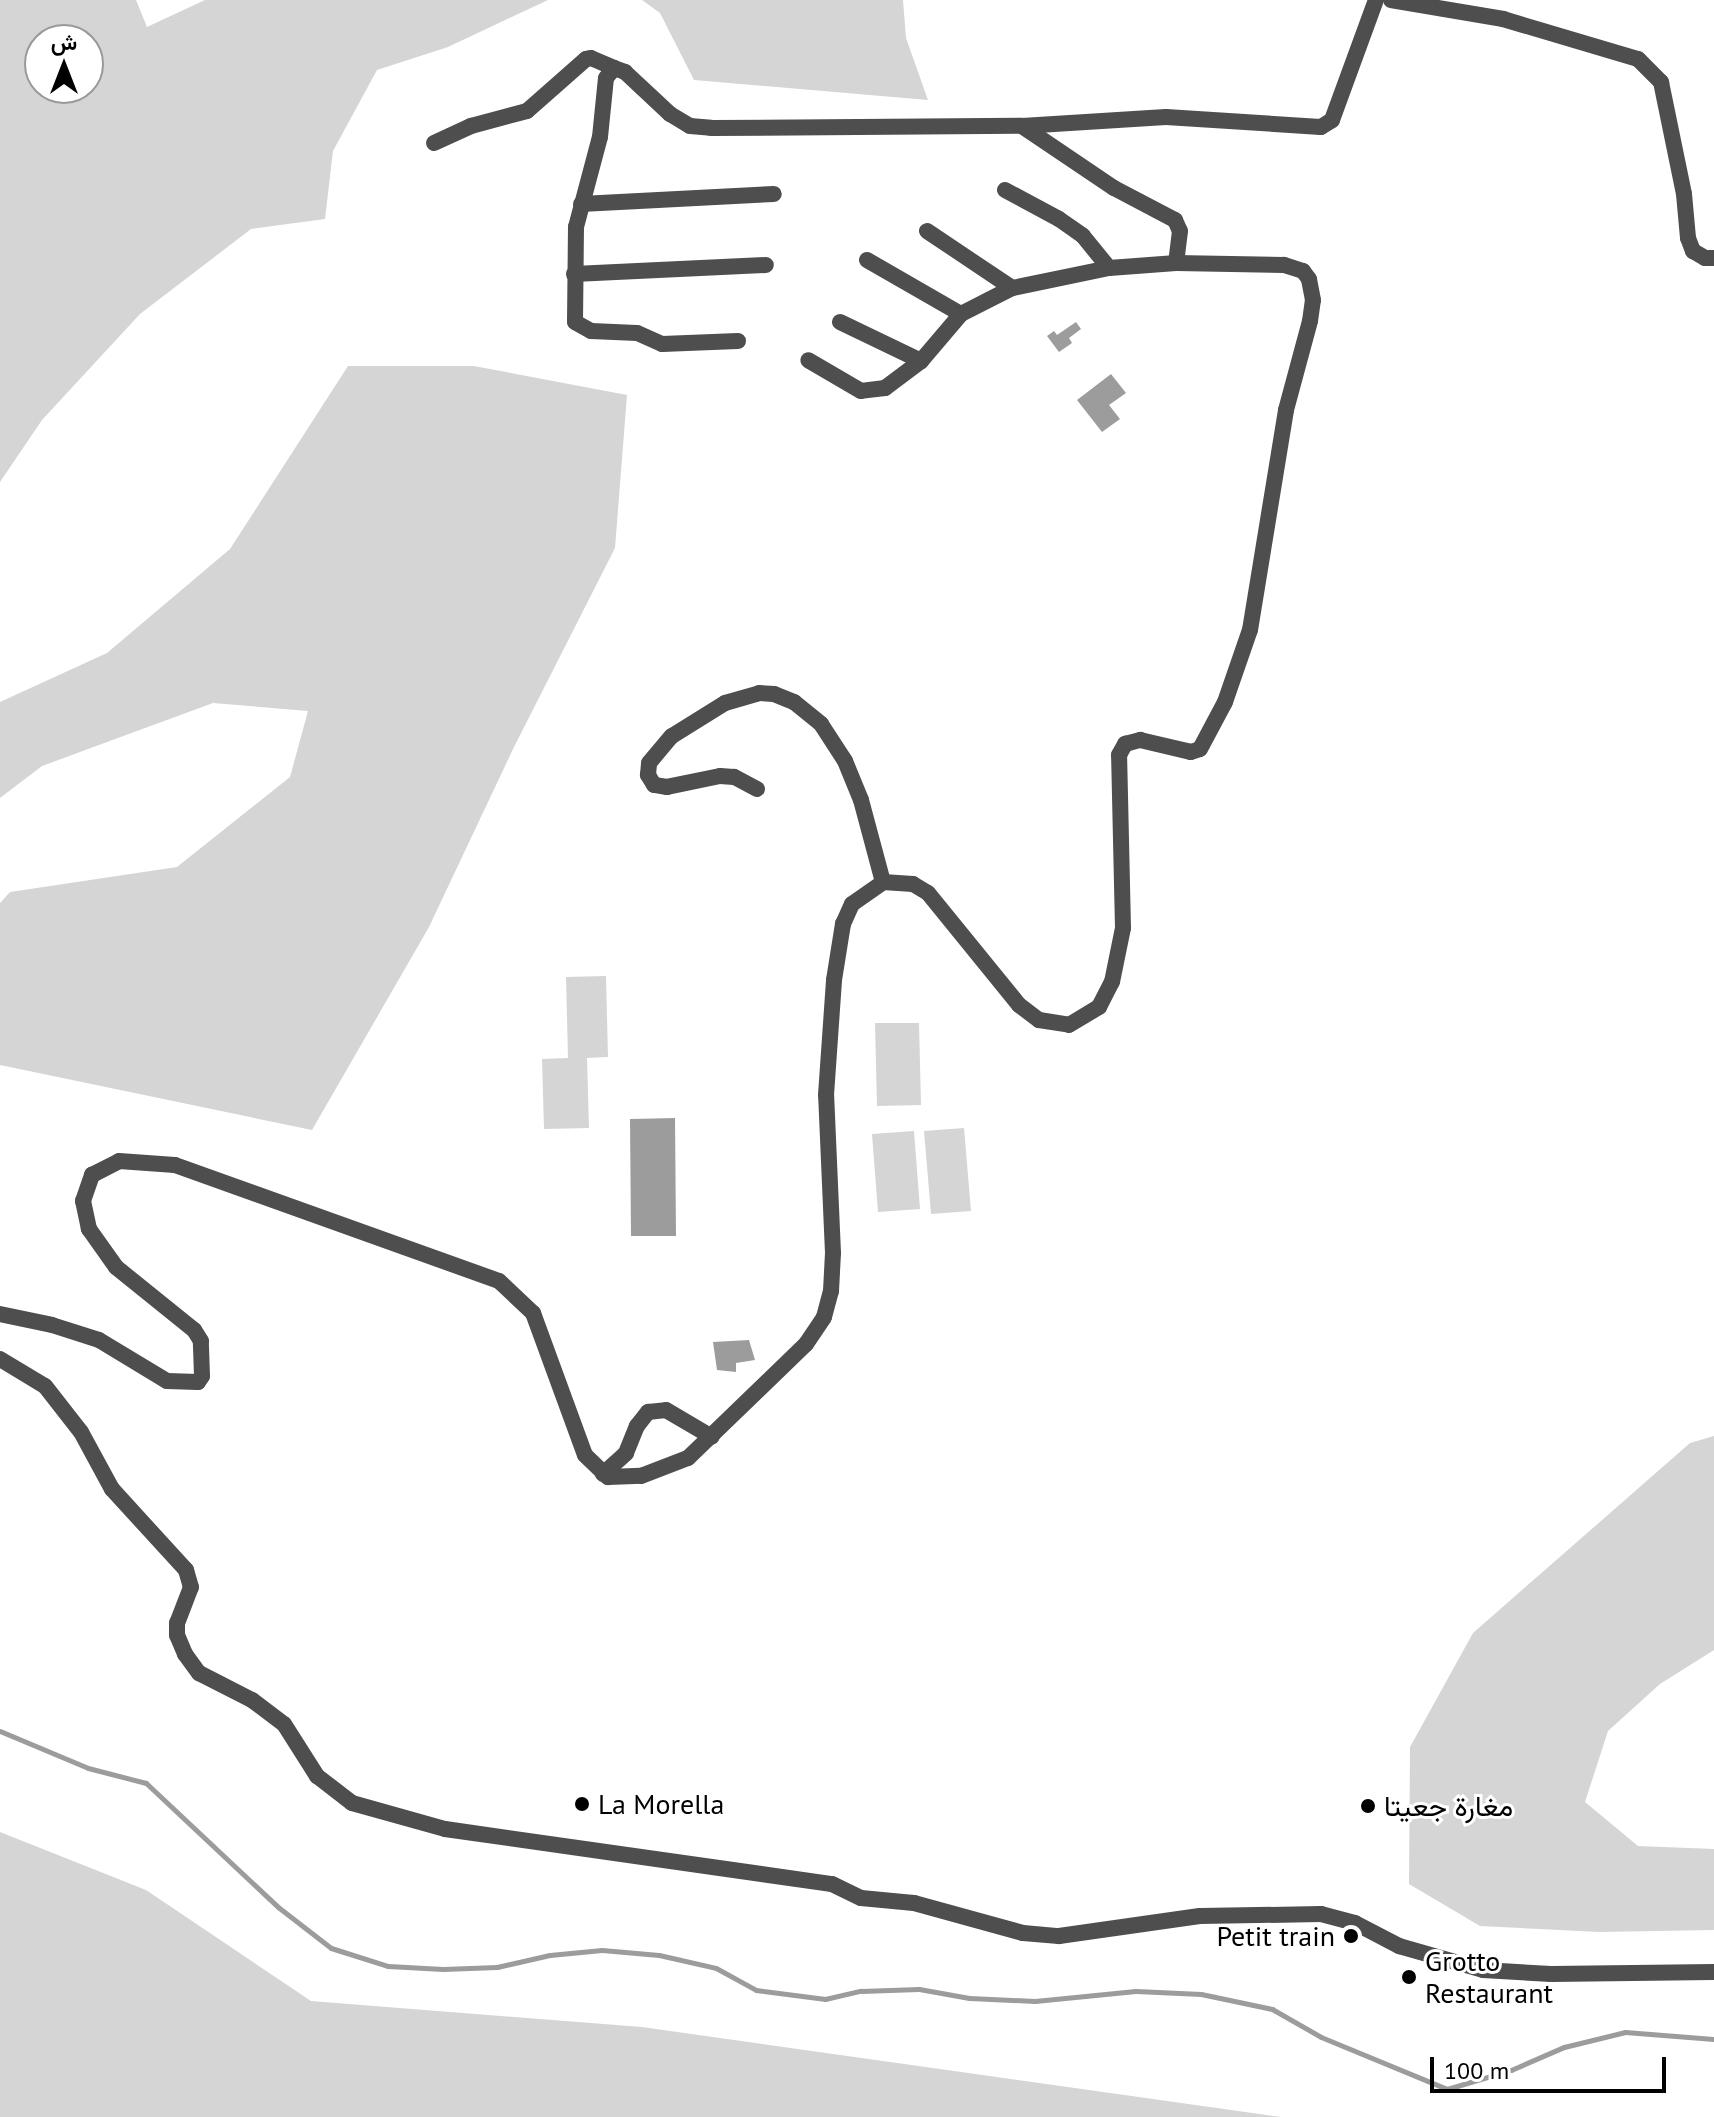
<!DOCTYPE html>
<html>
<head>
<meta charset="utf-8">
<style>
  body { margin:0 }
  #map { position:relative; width:1714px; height:2117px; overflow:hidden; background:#fff; font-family:"PT Sans",Vazirmatn,sans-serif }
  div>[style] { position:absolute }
  .green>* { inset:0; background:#d5d5d5 }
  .water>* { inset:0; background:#9c9c9c }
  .stream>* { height:5px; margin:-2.5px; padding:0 2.5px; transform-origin:2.5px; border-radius:2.5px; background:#9c9c9c }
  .minor>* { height:16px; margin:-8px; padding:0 8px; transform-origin:8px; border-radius:8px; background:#4e4e4e }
  .dots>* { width:22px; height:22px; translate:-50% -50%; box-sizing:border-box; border:4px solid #fff; border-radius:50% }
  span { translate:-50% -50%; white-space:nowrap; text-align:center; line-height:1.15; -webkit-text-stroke:6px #fff; paint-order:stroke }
  .poi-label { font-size:28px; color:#000 }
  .left { translate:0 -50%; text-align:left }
  .right { translate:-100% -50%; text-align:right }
  .north { position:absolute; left:24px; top:24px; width:80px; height:80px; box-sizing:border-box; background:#fff; border:2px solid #999; border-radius:50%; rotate:0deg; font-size:22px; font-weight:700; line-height:32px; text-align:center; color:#000 }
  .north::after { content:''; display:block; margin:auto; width:28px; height:36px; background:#000; clip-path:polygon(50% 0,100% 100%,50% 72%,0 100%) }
  .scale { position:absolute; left:1430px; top:2057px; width:236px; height:36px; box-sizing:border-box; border:4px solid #000; border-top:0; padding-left:10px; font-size:24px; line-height:28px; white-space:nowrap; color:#000; -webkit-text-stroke:6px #fff; paint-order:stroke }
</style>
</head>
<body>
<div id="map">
  <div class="green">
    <i style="clip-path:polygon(evenodd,0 0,136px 0,147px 27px,205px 0,548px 0,448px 47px,377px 70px,333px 151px,325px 219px,251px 229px,140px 314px,42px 420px,0 482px,0 0,40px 40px,88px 40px,88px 88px,40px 88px,40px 40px)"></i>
    <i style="clip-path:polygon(642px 0,903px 0,906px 38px,928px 100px,694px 80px,660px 13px)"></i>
    <i style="clip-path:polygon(348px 366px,474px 366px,627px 395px,615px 548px,514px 747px,429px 927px,312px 1130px,0 1065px,0 903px,10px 892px,177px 867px,290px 777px,308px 711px,213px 703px,42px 766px,0 798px,0 702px,107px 653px,230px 549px)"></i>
    <i style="clip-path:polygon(606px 976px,608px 1057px,587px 1058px,589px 1128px,544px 1129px,542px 1059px,568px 1058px,566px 977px)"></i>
    <i style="clip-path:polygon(919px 1023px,921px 1105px,877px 1106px,875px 1023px)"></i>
    <i style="clip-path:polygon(964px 1128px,971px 1211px,931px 1214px,924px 1131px)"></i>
    <i style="clip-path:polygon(914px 1131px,920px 1209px,878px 1212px,872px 1134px)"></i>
    <i style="clip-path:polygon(1714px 1436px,1714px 1650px,1660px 1684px,1608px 1731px,1585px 1802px,1638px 1846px,1714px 1849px,1714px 1930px,1599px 1932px,1480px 1926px,1409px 1884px,1410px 1747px,1473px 1633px,1690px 1443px)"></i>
    <i style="clip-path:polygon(0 1832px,146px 1890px,311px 2001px,642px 2027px,1281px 2117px,0 2117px)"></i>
  </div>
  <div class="water">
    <i style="clip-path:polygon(1076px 322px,1081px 329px,1069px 338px,1072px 343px,1059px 352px,1047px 336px,1054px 331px,1057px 335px)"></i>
    <i style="clip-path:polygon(1111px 374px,1126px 393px,1109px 405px,1120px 419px,1102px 432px,1077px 400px)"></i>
    <i style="clip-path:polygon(675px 1118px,676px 1236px,631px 1236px,630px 1119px)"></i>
    <i style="clip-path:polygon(749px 1340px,755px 1360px,736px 1363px,736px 1372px,717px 1370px,713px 1342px)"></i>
  </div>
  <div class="stream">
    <i style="left:0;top:1731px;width:95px;rotate:22.8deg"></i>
    <i style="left:88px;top:1768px;width:60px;rotate:14.5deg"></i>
    <i style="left:146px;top:1783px;width:181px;rotate:43.2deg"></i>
    <i style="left:278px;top:1907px;width:67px;rotate:37.7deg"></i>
    <i style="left:331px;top:1948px;width:60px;rotate:17.5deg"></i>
    <i style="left:388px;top:1966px;width:55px;rotate:3.1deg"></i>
    <i style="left:443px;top:1969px;width:54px;rotate:-2.1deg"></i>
    <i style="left:497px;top:1967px;width:54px;rotate:-12.8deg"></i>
    <i style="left:550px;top:1955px;width:52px;rotate:-5.5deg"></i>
    <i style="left:602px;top:1950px;width:57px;rotate:5deg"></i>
    <i style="left:659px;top:1955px;width:58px;rotate:12.8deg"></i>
    <i style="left:716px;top:1968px;width:46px;rotate:28.8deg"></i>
    <i style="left:756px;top:1990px;width:70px;rotate:7.4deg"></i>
    <i style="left:825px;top:1999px;width:37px;rotate:-13deg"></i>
    <i style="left:861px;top:1991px;width:58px;rotate:-2deg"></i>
    <i style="left:919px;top:1989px;width:51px;rotate:10.2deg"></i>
    <i style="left:969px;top:1998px;width:66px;rotate:2.6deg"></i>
    <i style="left:1035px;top:2001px;width:101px;rotate:-5.7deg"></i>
    <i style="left:1136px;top:1991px;width:65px;rotate:2.6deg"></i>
    <i style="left:1201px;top:1994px;width:73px;rotate:11.9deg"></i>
    <i style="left:1272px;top:2009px;width:56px;rotate:29.7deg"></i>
    <i style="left:1321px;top:2037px;width:136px;rotate:22.4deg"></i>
    <i style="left:1447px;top:2089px;width:67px;rotate:-16.5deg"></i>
    <i style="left:1511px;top:2070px;width:58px;rotate:-23.5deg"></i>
    <i style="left:1564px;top:2047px;width:63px;rotate:-13.8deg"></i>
    <i style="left:1625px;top:2032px;width:89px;rotate:4.5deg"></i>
  </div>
  <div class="minor">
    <i style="left:1391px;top:0;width:114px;rotate:9.6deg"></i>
    <i style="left:1503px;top:19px;width:141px;rotate:16.5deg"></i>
    <i style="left:1638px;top:59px;width:33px;rotate:45deg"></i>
    <i style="left:1661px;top:82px;width:114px;rotate:78.4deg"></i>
    <i style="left:1684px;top:194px;width:44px;rotate:84.8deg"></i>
    <i style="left:1688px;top:238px;width:14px;rotate:69deg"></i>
    <i style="left:1693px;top:251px;width:14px;rotate:30deg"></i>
    <i style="left:1705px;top:258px;width:9px"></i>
    <i style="left:1022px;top:126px;width:111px;rotate:34deg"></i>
    <i style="left:1114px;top:188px;width:69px;rotate:27.7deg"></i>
    <i style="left:1175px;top:220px;width:12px;rotate:66deg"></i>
    <i style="left:1180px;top:231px;width:32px;rotate:97deg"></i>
    <i style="left:434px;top:143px;width:41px;rotate:-24.7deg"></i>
    <i style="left:471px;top:126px;width:58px;rotate:-15deg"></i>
    <i style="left:527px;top:111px;width:79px;rotate:-41.4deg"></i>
    <i style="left:586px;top:59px;width:5px;rotate:-11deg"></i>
    <i style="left:591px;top:58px;width:25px;rotate:23deg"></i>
    <i style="left:1005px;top:190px;width:61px;rotate:28.2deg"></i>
    <i style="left:1059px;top:219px;width:29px;rotate:35deg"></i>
    <i style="left:1083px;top:236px;width:41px;rotate:50.9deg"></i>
    <i style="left:581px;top:204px;width:193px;rotate:-3deg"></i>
    <i style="left:927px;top:231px;width:102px;rotate:33.8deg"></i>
    <i style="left:867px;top:260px;width:108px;rotate:29.9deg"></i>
    <i style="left:574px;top:274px;width:192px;rotate:-2.7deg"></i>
    <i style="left:840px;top:322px;width:90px;rotate:25.7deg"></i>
    <i style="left:738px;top:341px;width:76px;rotate:177.7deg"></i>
    <i style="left:662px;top:344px;width:27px;rotate:-156deg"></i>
    <i style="left:637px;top:333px;width:46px;rotate:-177.5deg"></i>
    <i style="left:591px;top:331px;width:18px;rotate:-151deg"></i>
    <i style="left:575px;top:322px;width:95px;rotate:-89.4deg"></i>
    <i style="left:576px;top:227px;width:93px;rotate:-75.1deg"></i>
    <i style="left:600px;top:137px;width:59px;rotate:-84.2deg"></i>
    <i style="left:606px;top:78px;width:13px;rotate:-51deg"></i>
    <i style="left:614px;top:68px;width:12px;rotate:20deg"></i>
    <i style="left:625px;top:72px;width:62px;rotate:43deg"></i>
    <i style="left:670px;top:114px;width:23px;rotate:31deg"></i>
    <i style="left:690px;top:126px;width:21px;rotate:5deg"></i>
    <i style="left:711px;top:128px;width:311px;rotate:-0.4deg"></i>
    <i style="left:1022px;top:126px;width:144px;rotate:-3.6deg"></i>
    <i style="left:1166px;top:117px;width:155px;rotate:3.7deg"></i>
    <i style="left:1321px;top:127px;width:13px;rotate:-32deg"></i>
    <i style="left:1332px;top:120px;width:128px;rotate:-69.9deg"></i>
    <i style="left:757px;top:789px;width:26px;rotate:-152deg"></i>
    <i style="left:734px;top:777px;width:14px;rotate:-176deg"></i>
    <i style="left:720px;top:776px;width:54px;rotate:168.3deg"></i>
    <i style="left:667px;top:787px;width:13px;rotate:-171deg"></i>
    <i style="left:654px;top:785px;width:12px;rotate:-121deg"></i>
    <i style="left:648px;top:775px;width:12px;rotate:-85deg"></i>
    <i style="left:649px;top:763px;width:35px;rotate:-50deg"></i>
    <i style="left:672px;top:736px;width:62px;rotate:-31.9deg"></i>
    <i style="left:725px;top:703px;width:35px;rotate:-16deg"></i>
    <i style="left:759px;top:693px;width:15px;rotate:4deg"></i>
    <i style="left:774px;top:694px;width:22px;rotate:22deg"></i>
    <i style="left:794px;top:702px;width:35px;rotate:39deg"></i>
    <i style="left:821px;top:724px;width:44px;rotate:57deg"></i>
    <i style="left:845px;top:761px;width:42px;rotate:67.7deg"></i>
    <i style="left:861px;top:800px;width:85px;rotate:75deg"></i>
    <i style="left:0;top:1314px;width:53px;rotate:11.9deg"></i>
    <i style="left:52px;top:1325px;width:49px;rotate:17.7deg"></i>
    <i style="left:99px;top:1340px;width:79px;rotate:31.1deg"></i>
    <i style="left:167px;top:1381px;width:31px;rotate:2deg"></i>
    <i style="left:198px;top:1382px;width:7px;rotate:-56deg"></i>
    <i style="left:202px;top:1376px;width:35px;rotate:-92deg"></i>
    <i style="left:201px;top:1341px;width:13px;rotate:-122deg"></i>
    <i style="left:194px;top:1330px;width:100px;rotate:-141.1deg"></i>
    <i style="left:116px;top:1267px;width:47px;rotate:-125.4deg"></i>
    <i style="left:89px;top:1229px;width:29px;rotate:-102deg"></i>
    <i style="left:83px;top:1201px;width:28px;rotate:-71deg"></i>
    <i style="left:92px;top:1175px;width:30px;rotate:-27deg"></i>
    <i style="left:119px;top:1161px;width:56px;rotate:4.1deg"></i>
    <i style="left:175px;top:1165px;width:344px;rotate:19.7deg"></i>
    <i style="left:499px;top:1281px;width:47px;rotate:43.3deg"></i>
    <i style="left:533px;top:1313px;width:151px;rotate:69.9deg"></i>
    <i style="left:585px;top:1455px;width:32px;rotate:44deg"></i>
    <i style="left:608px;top:1477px;width:33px;rotate:-2deg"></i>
    <i style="left:641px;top:1476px;width:50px;rotate:-21deg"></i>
    <i style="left:688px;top:1458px;width:164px;rotate:-44deg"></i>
    <i style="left:806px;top:1344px;width:32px;rotate:-56deg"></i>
    <i style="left:824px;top:1317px;width:27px;rotate:-75deg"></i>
    <i style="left:831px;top:1291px;width:38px;rotate:-87deg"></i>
    <i style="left:833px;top:1253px;width:158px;rotate:-92.5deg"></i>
    <i style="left:826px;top:1095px;width:115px;rotate:-86deg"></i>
    <i style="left:834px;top:980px;width:57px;rotate:-80.9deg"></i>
    <i style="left:843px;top:924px;width:22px;rotate:-66deg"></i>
    <i style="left:852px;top:904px;width:38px;rotate:-35deg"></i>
    <i style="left:883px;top:882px;width:30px;rotate:4deg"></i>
    <i style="left:913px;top:884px;width:17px;rotate:31deg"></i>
    <i style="left:928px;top:893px;width:144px;rotate:50.9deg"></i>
    <i style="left:1019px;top:1005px;width:25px;rotate:37deg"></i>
    <i style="left:1039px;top:1020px;width:30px;rotate:9deg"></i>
    <i style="left:1069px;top:1025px;width:35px;rotate:-31deg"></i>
    <i style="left:1099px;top:1007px;width:28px;rotate:-63deg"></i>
    <i style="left:1112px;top:982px;width:55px;rotate:-78.5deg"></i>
    <i style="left:1123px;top:928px;width:173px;rotate:-91.3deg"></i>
    <i style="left:1119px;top:755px;width:13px;rotate:-61deg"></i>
    <i style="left:1125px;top:744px;width:16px;rotate:-15deg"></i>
    <i style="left:1140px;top:740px;width:52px;rotate:13.2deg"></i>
    <i style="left:1191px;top:752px;width:9px;rotate:-18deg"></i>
    <i style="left:1200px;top:749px;width:53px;rotate:-62deg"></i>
    <i style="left:1225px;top:702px;width:76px;rotate:-70.9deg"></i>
    <i style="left:1250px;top:630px;width:223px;rotate:-80.7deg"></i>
    <i style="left:1286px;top:410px;width:92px;rotate:-74.9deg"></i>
    <i style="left:1310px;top:321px;width:21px;rotate:-82deg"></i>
    <i style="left:1313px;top:300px;width:21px;rotate:-101deg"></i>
    <i style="left:1309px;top:279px;width:10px;rotate:-127deg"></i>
    <i style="left:1303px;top:271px;width:20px;rotate:-162deg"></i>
    <i style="left:1284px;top:265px;width:108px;rotate:-178.9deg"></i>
    <i style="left:1176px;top:263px;width:67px;rotate:175.7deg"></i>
    <i style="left:1109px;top:268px;width:99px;rotate:168.3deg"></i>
    <i style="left:1012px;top:288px;width:57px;rotate:153deg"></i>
    <i style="left:961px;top:314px;width:62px;rotate:130.4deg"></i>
    <i style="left:921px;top:361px;width:45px;rotate:143.1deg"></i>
    <i style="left:885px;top:388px;width:24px;rotate:173deg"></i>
    <i style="left:861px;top:391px;width:61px;rotate:-149.7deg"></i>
    <i style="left:0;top:1359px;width:52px;rotate:31deg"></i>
    <i style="left:45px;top:1386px;width:58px;rotate:52deg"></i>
    <i style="left:81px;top:1432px;width:65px;rotate:61.5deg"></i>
    <i style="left:112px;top:1489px;width:110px;rotate:47.6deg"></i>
    <i style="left:186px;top:1570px;width:18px;rotate:74deg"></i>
    <i style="left:191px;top:1587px;width:39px;rotate:111deg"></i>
    <i style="left:177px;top:1623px;width:12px;rotate:90deg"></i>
    <i style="left:177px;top:1635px;width:21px;rotate:67deg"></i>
    <i style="left:185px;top:1654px;width:24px;rotate:54deg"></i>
    <i style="left:199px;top:1673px;width:59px;rotate:27deg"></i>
    <i style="left:252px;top:1700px;width:40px;rotate:37deg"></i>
    <i style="left:284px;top:1724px;width:62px;rotate:57.6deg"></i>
    <i style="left:317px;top:1776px;width:44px;rotate:37.6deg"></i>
    <i style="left:352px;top:1803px;width:97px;rotate:15.6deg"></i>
    <i style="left:445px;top:1829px;width:391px;rotate:8.1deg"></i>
    <i style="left:832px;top:1884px;width:32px;rotate:26deg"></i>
    <i style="left:861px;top:1898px;width:53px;rotate:5.4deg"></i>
    <i style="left:914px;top:1903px;width:113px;rotate:15.4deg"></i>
    <i style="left:1023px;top:1933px;width:36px;rotate:5deg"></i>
    <i style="left:1059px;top:1936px;width:142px;rotate:-8.1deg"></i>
    <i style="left:1200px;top:1916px;width:121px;rotate:-0.9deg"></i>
    <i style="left:1321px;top:1914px;width:35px;rotate:15deg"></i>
    <i style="left:1355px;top:1923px;width:50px;rotate:27.6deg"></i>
    <i style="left:1399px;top:1946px;width:87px;rotate:15.9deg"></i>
    <i style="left:1483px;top:1970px;width:68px;rotate:3.4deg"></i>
    <i style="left:1551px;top:1974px;width:163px;rotate:-0.7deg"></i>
    <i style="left:603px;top:1474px;width:31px;rotate:-42deg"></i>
    <i style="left:626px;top:1453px;width:29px;rotate:-68deg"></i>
    <i style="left:637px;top:1426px;width:18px;rotate:-52deg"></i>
    <i style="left:648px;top:1412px;width:18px;rotate:-6deg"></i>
    <i style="left:666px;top:1410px;width:53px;rotate:30.4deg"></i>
  </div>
  <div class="dots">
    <i style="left:582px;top:1804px;background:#000"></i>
    <i style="left:1368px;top:1806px;background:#000"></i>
    <i style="left:1351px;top:1936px;background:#000"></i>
    <i style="left:1409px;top:1977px;background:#000"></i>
  </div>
  <div class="poi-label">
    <span class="left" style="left:598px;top:1804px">La Morella</span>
    <span class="left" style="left:1384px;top:1806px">مغارة جعيتا</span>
    <span class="right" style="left:1335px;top:1936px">Petit train</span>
    <span class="left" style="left:1425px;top:1977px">Grotto<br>Restaurant</span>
  </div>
  <div class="north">ش</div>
  <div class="scale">100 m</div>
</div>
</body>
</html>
